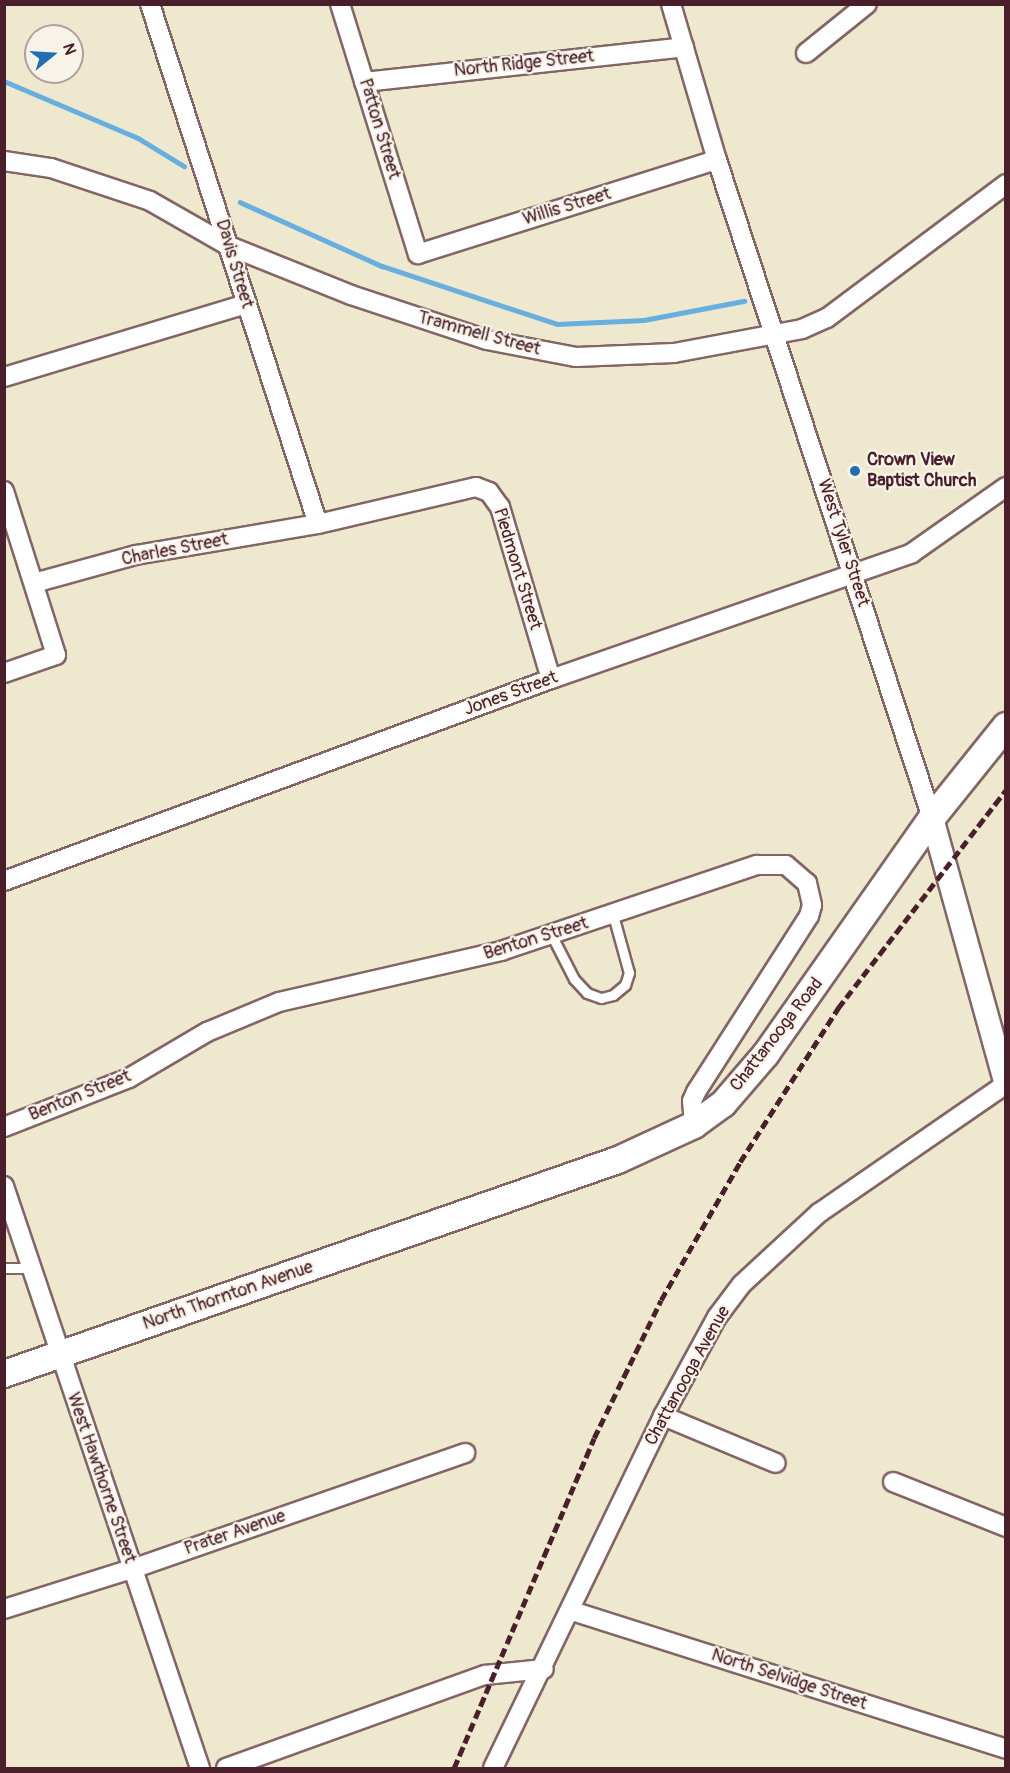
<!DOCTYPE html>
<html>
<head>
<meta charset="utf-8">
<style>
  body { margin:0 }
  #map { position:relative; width:1010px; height:1773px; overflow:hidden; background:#eee8cf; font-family:Pangolin,sans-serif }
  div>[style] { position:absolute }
  .stream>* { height:4.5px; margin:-2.25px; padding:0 2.25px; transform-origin:2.25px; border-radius:2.25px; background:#66afde }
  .roads { filter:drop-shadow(2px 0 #836564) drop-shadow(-2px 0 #836564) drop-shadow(0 2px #836564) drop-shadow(0 -2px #836564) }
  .service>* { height:9px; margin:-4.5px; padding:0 4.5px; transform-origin:4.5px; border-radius:4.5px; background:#fff }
  .minor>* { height:18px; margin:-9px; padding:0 9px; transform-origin:9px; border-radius:9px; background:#fff }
  .tertiary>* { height:22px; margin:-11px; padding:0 11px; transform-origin:11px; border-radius:11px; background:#fff }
  .secondary>* { height:26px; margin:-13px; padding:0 13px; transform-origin:13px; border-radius:13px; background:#fff }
  .rail>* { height:4.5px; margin-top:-2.25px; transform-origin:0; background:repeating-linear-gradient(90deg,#4a1f2b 0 9px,transparent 0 13.5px) }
  .dots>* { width:16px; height:16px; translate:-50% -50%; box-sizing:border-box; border:3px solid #f7f3e8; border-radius:50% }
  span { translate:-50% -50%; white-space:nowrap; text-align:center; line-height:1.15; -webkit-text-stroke:4.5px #f7f3e8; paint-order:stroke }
  .street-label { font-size:18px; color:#4a1f2b }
  .poi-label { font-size:18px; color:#4a1f2b; font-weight:700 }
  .left { translate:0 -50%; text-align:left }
  .frame { position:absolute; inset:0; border:6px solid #4a1f2b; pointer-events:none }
  .north { position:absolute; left:24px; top:24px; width:60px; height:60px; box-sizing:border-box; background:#f7f3e8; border:2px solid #b29e9c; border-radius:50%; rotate:72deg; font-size:16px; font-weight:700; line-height:24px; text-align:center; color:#4a1f2b }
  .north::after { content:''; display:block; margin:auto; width:21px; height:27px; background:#1f6fb2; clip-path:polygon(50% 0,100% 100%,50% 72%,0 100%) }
</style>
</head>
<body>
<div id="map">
  <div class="stream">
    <i style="left:4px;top:81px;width:146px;rotate:23deg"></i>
    <i style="left:138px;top:138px;width:54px;rotate:31.3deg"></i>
    <i style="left:240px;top:202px;width:156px;rotate:24.3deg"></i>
    <i style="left:382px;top:266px;width:184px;rotate:18.3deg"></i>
    <i style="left:557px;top:324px;width:87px;rotate:-2.6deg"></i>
    <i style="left:644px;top:320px;width:102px;rotate:-10.8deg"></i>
  </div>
  <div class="roads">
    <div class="service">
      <i style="left:552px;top:936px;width:48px;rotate:62.9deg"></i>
      <i style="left:574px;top:979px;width:19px;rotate:47deg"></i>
      <i style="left:587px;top:993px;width:15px;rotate:20deg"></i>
      <i style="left:601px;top:998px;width:12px;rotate:-14deg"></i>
      <i style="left:613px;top:995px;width:16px;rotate:-40deg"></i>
      <i style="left:625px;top:985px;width:13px;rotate:-72deg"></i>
      <i style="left:629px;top:973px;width:60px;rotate:-105.4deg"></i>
      <i style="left:4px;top:1268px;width:27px"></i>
    </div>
    <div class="minor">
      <i style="left:150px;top:4px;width:546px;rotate:72.1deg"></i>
      <i style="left:340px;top:4px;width:262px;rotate:72.7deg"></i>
      <i style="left:418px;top:254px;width:313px;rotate:-17.5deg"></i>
      <i style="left:671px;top:4px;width:163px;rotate:73.6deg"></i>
      <i style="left:717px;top:160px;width:692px;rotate:71.91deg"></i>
      <i style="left:806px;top:53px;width:78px;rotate:-38.8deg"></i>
      <i style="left:364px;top:82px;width:322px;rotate:-6.2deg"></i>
      <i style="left:4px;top:161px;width:48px;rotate:8.5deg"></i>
      <i style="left:51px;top:168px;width:104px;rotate:18.4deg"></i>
      <i style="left:150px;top:201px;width:91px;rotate:29.7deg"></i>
      <i style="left:229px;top:246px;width:131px;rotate:21.9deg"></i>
      <i style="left:351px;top:295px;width:143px;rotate:18.3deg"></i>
      <i style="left:487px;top:340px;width:91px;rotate:10.8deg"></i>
      <i style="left:576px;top:357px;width:98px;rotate:-2.3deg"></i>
      <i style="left:674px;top:353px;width:130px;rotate:-10.6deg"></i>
      <i style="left:802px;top:329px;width:27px;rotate:-24deg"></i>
      <i style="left:827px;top:318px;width:224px;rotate:-36.8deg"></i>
      <i style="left:4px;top:377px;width:253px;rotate:-16.8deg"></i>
      <i style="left:4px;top:491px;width:172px;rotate:72.4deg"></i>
      <i style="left:56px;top:655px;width:55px;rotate:160.9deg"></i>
      <i style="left:34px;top:583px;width:106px;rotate:-15.4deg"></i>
      <i style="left:136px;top:555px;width:185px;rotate:-9.7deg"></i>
      <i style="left:318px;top:524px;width:162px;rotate:-13.2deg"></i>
      <i style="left:476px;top:487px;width:14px;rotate:21deg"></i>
      <i style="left:489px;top:492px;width:19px;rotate:54deg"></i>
      <i style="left:500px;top:507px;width:179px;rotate:73.5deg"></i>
      <i style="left:4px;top:881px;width:583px;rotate:-20.27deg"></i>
      <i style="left:551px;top:679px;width:382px;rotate:-19.2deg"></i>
      <i style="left:912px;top:553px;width:115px;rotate:-35.1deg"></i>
      <i style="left:4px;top:1127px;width:134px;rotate:-21.4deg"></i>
      <i style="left:129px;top:1078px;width:91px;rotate:-30.5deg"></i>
      <i style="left:207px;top:1032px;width:78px;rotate:-22.6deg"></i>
      <i style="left:279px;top:1002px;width:228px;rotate:-12.9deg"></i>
      <i style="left:501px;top:951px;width:270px;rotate:-18.6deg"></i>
      <i style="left:757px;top:865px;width:29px"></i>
      <i style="left:786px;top:865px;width:28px;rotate:41deg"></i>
      <i style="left:807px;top:883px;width:23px;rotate:77deg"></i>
      <i style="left:812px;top:905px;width:11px;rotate:105deg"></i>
      <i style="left:809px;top:916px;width:209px;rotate:122.7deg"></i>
      <i style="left:696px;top:1092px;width:10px;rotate:114deg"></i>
      <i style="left:692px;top:1101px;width:24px;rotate:85deg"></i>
      <i style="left:4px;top:1186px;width:614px;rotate:71.39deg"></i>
      <i style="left:663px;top:1416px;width:122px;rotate:22.6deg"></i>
      <i style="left:893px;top:1482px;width:122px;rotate:21.7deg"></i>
      <i style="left:4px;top:1609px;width:134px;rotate:-17.4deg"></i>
      <i style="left:132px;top:1569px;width:353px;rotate:-19.2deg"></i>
      <i style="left:572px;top:1611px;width:455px;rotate:17.6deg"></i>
      <i style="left:226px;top:1768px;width:275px;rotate:-19.8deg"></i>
      <i style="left:485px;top:1675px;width:59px;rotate:-5.8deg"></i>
      <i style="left:493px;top:1768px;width:391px;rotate:-64.2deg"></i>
      <i style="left:663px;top:1416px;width:113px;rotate:-61.4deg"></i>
      <i style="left:717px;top:1317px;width:41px;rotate:-52.9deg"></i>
      <i style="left:742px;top:1284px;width:105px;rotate:-42.7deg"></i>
      <i style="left:819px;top:1213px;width:227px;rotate:-34.6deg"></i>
    </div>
    <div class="tertiary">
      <i style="left:932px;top:818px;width:276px;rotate:74.5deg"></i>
    </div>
    <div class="secondary">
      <i style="left:4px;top:1374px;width:650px;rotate:-19.22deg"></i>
      <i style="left:618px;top:1160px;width:84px;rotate:-24.7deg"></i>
      <i style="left:694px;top:1125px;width:36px;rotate:-36deg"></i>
      <i style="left:723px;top:1104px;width:66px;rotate:-49.3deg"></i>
      <i style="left:766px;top:1054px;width:289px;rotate:-54.9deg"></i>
      <i style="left:932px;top:818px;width:118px;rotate:-51.2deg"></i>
    </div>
  </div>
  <div class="rail">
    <i style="left:454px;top:1768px;width:358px;rotate:-67deg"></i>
    <i style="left:594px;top:1438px;width:153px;rotate:-64.1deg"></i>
    <i style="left:661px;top:1300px;width:159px;rotate:-60.2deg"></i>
    <i style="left:740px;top:1162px;width:183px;rotate:-57.5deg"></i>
    <i style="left:838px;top:1008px;width:275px;rotate:-52.4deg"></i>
  </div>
  <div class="dots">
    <i style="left:855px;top:471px;background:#1f6fb2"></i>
  </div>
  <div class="street-label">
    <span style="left:524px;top:64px;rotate:-6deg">North Ridge Street</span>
    <span style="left:379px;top:129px;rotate:73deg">Patton Street</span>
    <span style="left:567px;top:207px;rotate:-17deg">Willis Street</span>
    <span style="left:234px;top:264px;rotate:73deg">Davis Street</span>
    <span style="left:479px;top:334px;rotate:15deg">Trammell Street</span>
    <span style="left:843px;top:543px;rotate:72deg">West Tyler Street</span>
    <span style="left:175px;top:550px;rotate:-11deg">Charles Street</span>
    <span style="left:517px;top:569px;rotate:73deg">Piedmont Street</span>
    <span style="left:511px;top:694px;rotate:-20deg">Jones Street</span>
    <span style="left:536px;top:939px;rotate:-17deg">Benton Street</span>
    <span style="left:777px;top:1035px;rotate:-52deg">Chattanooga Road</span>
    <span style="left:80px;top:1096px;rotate:-22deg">Benton Street</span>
    <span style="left:228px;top:1296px;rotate:-19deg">North Thornton Avenue</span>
    <span style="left:688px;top:1376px;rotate:-61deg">Chattanooga Avenue</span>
    <span style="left:101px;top:1478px;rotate:71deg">West Hawthorne Street</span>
    <span style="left:235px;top:1533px;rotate:-19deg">Prater Avenue</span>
    <span style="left:789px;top:1680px;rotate:18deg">North Selvidge Street</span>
  </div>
  <div class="poi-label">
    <span class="left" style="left:867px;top:471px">Crown View<br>Baptist Church</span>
  </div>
  <div class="frame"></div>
  <div class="north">N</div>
</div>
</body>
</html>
